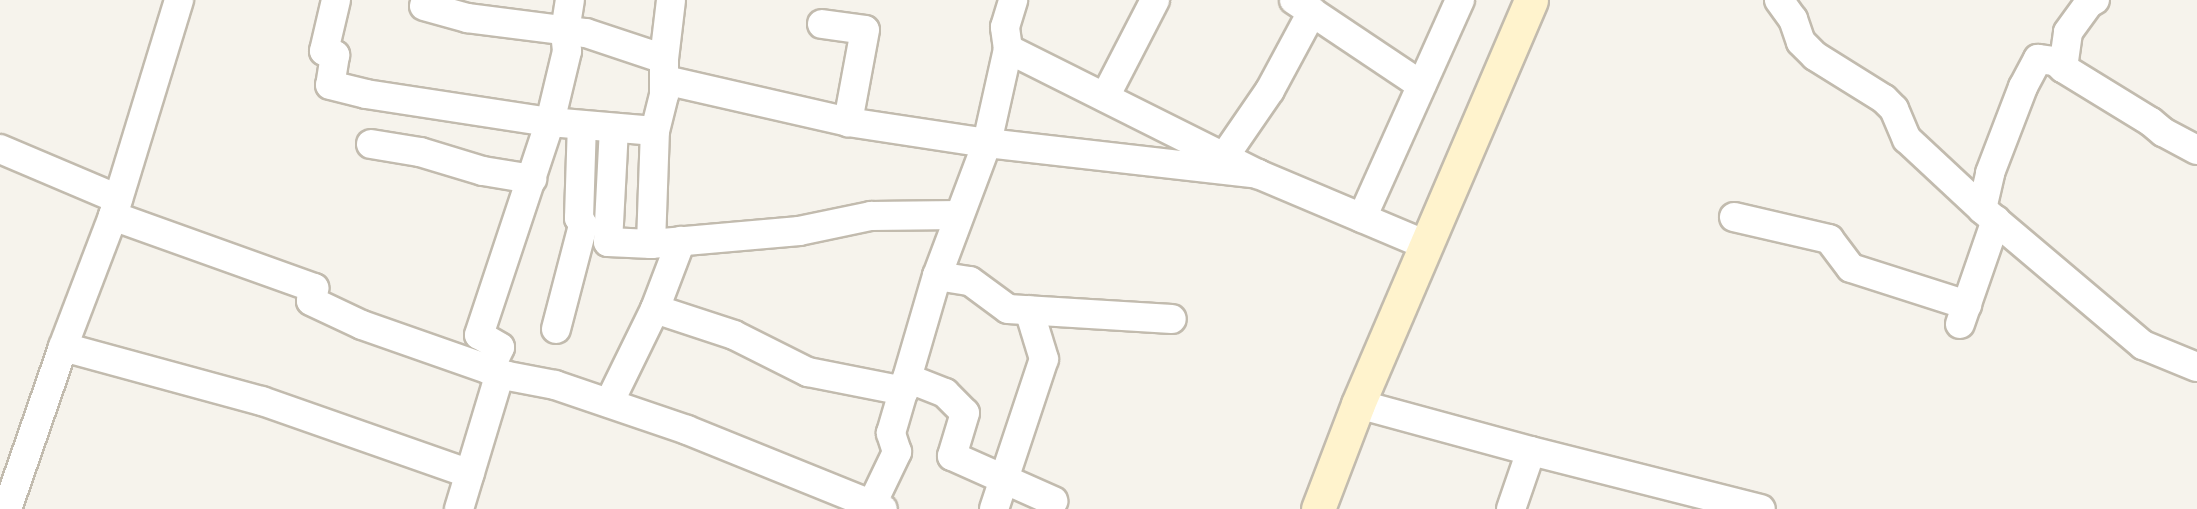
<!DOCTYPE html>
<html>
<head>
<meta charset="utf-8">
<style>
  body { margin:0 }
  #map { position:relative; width:2197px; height:509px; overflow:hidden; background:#f6f3ec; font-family:Roboto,sans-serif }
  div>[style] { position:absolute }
  .roads { filter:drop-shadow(2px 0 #c2bbae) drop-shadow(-2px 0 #c2bbae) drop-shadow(0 2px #c2bbae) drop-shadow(0 -2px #c2bbae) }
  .minor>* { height:28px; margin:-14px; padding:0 14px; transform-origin:14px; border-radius:14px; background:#fff }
  .secondary>* { height:33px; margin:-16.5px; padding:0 16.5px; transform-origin:16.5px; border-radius:16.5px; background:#fff3cd }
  span { translate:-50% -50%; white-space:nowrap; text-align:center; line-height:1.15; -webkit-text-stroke:4.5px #fff; paint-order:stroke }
</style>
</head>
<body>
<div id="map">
  <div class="roads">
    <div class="minor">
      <i style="left:336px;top:0;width:52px;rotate:103.2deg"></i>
      <i style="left:324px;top:51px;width:12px;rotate:20deg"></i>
      <i style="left:335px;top:55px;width:30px;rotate:99deg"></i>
      <i style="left:330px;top:85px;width:37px;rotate:14deg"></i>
      <i style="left:366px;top:94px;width:186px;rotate:8.7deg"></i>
      <i style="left:550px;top:122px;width:105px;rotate:4.9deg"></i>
      <i style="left:1294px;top:0;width:153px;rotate:33.8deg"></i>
      <i style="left:1779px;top:0;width:24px;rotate:54deg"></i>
      <i style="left:1793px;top:19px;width:24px;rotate:71deg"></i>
      <i style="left:1801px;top:42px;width:20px;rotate:45deg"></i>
      <i style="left:1815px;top:56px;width:81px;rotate:31.9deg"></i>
      <i style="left:1884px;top:99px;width:14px;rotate:45deg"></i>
      <i style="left:1894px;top:109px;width:33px;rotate:67deg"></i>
      <i style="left:1907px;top:139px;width:103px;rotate:43deg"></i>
      <i style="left:1982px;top:209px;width:211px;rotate:40.2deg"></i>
      <i style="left:2143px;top:345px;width:58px;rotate:22.2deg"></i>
      <i style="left:424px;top:6px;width:45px;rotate:15.6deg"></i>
      <i style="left:467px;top:18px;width:120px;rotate:7.2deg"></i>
      <i style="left:586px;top:33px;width:82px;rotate:18.4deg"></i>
      <i style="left:822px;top:24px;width:43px;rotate:7.9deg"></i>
      <i style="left:865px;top:30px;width:94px;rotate:100.5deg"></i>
      <i style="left:1008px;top:49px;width:280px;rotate:26.6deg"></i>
      <i style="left:1258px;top:174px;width:182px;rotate:22.9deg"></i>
      <i style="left:2063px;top:68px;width:103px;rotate:31.5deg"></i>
      <i style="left:2151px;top:122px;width:16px;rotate:40deg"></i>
      <i style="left:2163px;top:132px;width:38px;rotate:28deg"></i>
      <i style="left:665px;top:80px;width:188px;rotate:12.9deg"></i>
      <i style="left:848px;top:122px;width:141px;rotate:8.6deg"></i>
      <i style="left:987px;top:143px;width:273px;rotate:6.5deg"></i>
      <i style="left:1105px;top:97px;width:109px;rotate:-62.7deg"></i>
      <i style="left:614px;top:128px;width:114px;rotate:93deg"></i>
      <i style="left:608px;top:242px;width:43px;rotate:2.7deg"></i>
      <i style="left:651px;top:244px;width:149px;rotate:-5deg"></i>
      <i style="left:799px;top:231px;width:74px;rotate:-11.8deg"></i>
      <i style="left:871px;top:216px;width:88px;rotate:-0.7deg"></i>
      <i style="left:371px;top:144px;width:50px;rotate:9.3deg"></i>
      <i style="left:420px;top:152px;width:66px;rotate:16.8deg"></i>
      <i style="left:483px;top:171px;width:50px;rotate:9.3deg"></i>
      <i style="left:0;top:149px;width:128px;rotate:23deg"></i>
      <i style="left:1224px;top:157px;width:81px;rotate:-55.5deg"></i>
      <i style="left:1270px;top:90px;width:89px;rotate:-61.7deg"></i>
      <i style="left:1982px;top:209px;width:37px;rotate:-77deg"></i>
      <i style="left:1990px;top:173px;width:92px;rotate:-69deg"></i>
      <i style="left:2023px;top:87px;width:32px;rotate:-62deg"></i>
      <i style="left:2038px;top:59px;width:17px;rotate:7deg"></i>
      <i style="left:2055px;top:61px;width:11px;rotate:41deg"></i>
      <i style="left:2063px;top:68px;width:36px;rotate:-82deg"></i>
      <i style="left:2068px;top:32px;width:34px;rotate:-54deg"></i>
      <i style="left:2088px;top:4px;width:8px;rotate:-30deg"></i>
      <i style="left:113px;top:216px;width:214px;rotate:19.7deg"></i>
      <i style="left:314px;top:288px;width:13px;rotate:103deg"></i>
      <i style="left:311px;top:301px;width:56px;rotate:25.2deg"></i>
      <i style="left:362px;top:325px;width:155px;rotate:19.3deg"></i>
      <i style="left:508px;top:376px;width:48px;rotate:10.8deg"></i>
      <i style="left:555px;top:385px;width:139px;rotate:18.8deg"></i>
      <i style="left:687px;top:430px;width:211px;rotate:22deg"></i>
      <i style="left:1734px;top:217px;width:98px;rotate:13deg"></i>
      <i style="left:1829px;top:239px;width:36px;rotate:53deg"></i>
      <i style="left:1851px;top:268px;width:122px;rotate:17.7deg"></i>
      <i style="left:1362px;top:218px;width:239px;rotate:-65.8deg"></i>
      <i style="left:651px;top:244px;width:113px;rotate:-88deg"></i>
      <i style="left:655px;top:131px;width:37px;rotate:-76deg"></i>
      <i style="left:664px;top:95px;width:36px;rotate:-90deg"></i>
      <i style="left:664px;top:59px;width:59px;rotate:-83.2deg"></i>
      <i style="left:937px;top:276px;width:33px;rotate:9deg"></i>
      <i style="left:970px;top:281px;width:47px;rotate:36.4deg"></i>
      <i style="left:1008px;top:309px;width:164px;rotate:3.5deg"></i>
      <i style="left:655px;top:309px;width:83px;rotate:18.2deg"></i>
      <i style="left:734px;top:335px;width:83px;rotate:26.6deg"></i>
      <i style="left:808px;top:372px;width:98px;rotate:11.2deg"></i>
      <i style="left:1960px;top:324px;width:110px;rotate:-70.9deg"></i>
      <i style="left:556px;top:329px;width:107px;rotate:-75.4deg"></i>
      <i style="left:583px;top:225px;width:8px;rotate:-120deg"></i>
      <i style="left:579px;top:218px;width:93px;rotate:-88.2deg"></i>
      <i style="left:63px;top:347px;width:206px;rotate:15.2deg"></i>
      <i style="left:262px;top:401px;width:220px;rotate:19.3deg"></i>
      <i style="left:489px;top:370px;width:25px;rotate:-64deg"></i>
      <i style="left:500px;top:347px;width:24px;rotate:-150deg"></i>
      <i style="left:479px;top:335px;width:225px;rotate:-71.6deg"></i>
      <i style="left:550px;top:122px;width:73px;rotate:-76.5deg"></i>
      <i style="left:567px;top:51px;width:20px;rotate:-96deg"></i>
      <i style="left:565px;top:31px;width:31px;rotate:-81deg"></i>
      <i style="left:907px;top:378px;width:41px;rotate:21.5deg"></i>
      <i style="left:945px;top:393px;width:28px;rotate:45deg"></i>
      <i style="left:965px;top:413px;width:45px;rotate:106.8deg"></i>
      <i style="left:952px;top:456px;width:111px;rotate:24deg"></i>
      <i style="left:609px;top:403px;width:105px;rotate:-63.9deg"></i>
      <i style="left:655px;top:309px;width:73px;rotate:-69.1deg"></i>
      <i style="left:1358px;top:404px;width:179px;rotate:15.2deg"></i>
      <i style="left:1531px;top:451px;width:237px;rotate:14.2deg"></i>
      <i style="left:872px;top:504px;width:58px;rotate:-64.3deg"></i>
      <i style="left:897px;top:452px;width:20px;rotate:-108deg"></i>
      <i style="left:891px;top:433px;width:164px;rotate:-73.7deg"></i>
      <i style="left:937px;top:276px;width:142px;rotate:-69.4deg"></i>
      <i style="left:987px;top:143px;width:96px;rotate:-77.4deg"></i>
      <i style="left:1008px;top:49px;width:22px;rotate:-98deg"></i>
      <i style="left:1005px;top:27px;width:28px;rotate:-73deg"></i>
      <i style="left:7px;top:509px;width:171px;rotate:-70.9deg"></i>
      <i style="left:63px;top:347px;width:140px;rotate:-69.1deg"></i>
      <i style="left:113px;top:216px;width:226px;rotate:-73deg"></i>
      <i style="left:459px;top:509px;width:142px;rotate:-73.2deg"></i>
      <i style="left:994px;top:509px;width:158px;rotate:-71.6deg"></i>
      <i style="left:1044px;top:359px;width:51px;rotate:-107deg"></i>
      <i style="left:1511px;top:509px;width:61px;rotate:-71deg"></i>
    </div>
    <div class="secondary">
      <i style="left:1318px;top:509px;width:112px;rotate:-69.1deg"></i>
      <i style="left:1358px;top:404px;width:439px;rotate:-66.8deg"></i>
    </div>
  </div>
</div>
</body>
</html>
